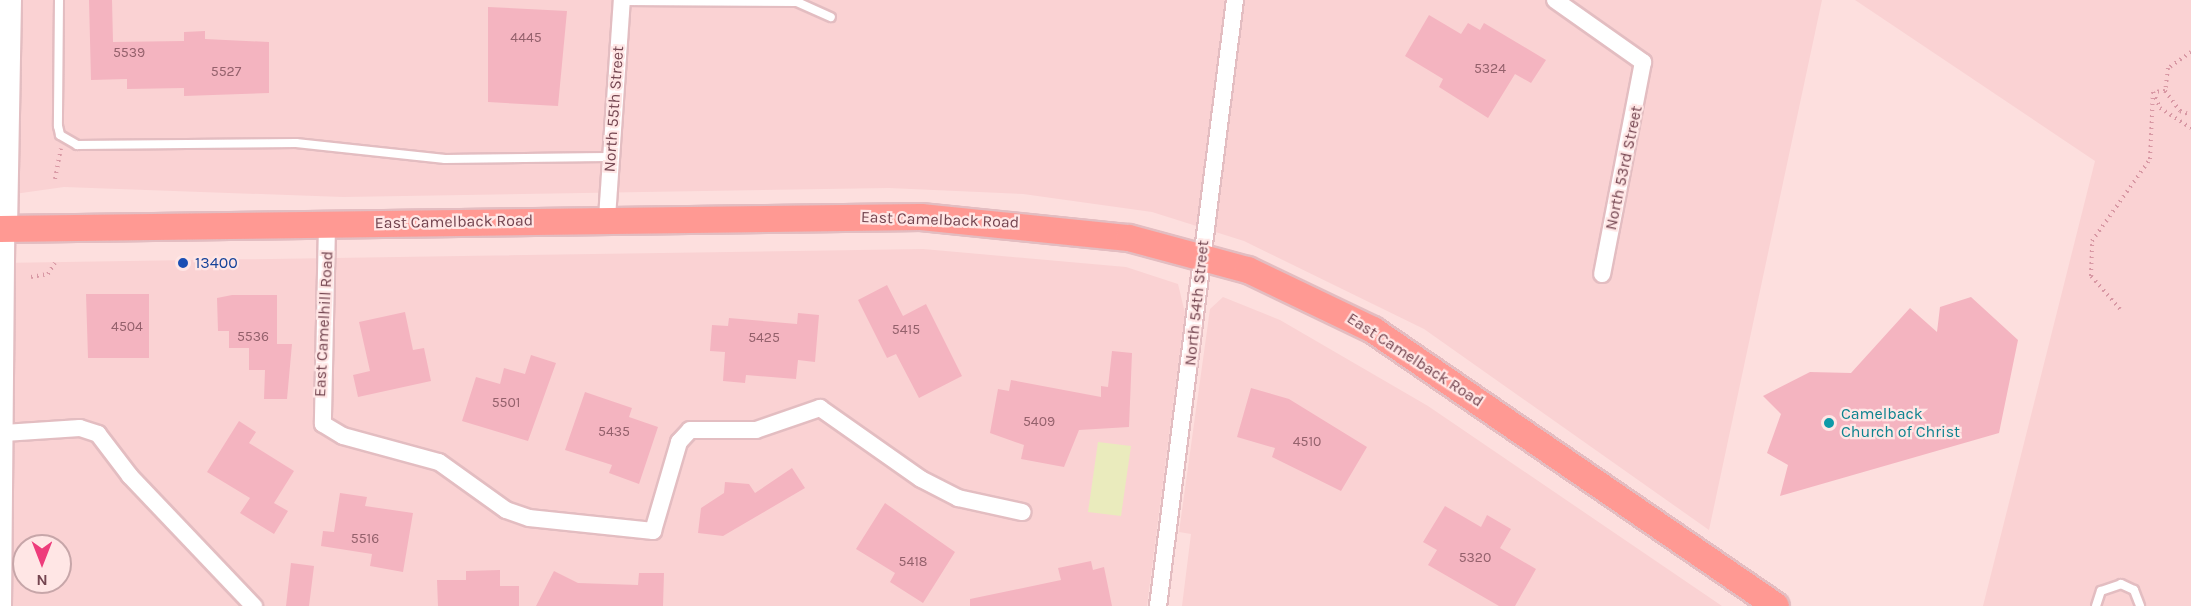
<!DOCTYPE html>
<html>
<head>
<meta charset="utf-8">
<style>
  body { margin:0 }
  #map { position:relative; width:2191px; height:606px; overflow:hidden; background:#fddfde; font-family:Karla,sans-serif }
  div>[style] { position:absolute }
  .residential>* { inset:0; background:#fad2d3 }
  .green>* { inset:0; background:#eaebbd }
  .building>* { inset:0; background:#f4b4c0 }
  .path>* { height:4px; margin-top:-2px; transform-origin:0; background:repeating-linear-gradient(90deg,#d898a4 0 1.5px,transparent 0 6px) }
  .roads { filter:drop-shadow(2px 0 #e3bdc1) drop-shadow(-2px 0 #e3bdc1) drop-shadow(0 2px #e3bdc1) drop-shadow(0 -2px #e3bdc1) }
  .lane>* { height:8px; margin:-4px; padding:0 4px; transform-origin:4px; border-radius:4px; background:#fff }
  .street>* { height:16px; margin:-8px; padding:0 8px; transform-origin:8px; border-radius:8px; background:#fff }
  .secondary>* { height:22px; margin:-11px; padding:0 11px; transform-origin:11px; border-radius:11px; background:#fff }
  .primary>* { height:26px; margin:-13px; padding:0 13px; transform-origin:13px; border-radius:13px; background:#ff9993 }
  .dots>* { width:16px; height:16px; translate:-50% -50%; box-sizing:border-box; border:3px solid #ffe6e5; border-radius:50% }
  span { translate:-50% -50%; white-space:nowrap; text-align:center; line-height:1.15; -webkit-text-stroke:4.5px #ffe6e5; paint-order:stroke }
  .number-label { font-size:14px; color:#94616c }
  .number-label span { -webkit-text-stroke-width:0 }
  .street-label { font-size:16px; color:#744550 }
  .transit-label { font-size:16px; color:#164399 }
  .left { translate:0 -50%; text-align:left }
  .culture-label { font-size:16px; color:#0d838f }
  .north { position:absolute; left:12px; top:534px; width:60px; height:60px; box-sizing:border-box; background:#ffe6e5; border:2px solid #c7a6a9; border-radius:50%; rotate:180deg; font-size:16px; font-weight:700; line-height:24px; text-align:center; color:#744550 }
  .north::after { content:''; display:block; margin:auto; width:21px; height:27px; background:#ee3c7b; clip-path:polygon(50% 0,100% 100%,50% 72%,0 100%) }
</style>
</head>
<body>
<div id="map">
  <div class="residential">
    <i style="clip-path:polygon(0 0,1822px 0,1709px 530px,1424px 329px,1244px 241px,1152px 212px,1023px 194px,889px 188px,343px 197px,64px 187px,0 196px)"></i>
    <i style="clip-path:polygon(1855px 0,2191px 0,2191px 606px,1983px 606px,2095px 161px)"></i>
    <i style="clip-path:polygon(evenodd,923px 249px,1126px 267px,1178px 284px,1185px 313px,1147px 606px,0 606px,0 263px,923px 249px,24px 546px,60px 546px,60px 582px,24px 582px,24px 546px)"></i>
    <i style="clip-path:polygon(1223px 297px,1280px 320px,1428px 406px,1722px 606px,1182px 606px,1191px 534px,1179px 532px,1210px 309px)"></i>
  </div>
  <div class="green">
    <i style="clip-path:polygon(1098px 442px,1131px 446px,1121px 516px,1088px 512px)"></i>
  </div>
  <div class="building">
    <i style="clip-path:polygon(89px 0,112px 0,113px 42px,184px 41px,184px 32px,205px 31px,205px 39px,269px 42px,269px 93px,184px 96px,184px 88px,127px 89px,127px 79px,91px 80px)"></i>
    <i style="clip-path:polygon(488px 7px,567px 11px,558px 106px,488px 102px)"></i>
    <i style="clip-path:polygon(1429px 15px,1461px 34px,1468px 23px,1480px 30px,1484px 23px,1546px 60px,1531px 83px,1515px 74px,1488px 118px,1439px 87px,1443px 79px,1405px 56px)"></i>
    <i style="clip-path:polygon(887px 285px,903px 316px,926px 304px,962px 376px,919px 398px,896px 354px,887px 358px,858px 300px)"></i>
    <i style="clip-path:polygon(86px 294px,149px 294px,149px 358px,88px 358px)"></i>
    <i style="clip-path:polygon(232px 295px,277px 295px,277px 344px,292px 344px,287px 399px,264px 399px,265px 370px,249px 370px,249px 348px,229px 348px,229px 331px,218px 331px,217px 298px)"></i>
    <i style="clip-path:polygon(1971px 297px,2018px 340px,1999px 433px,1780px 496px,1788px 465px,1767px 453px,1781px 414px,1763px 396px,1810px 372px,1851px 373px,1910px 308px,1937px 332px,1940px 307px)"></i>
    <i style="clip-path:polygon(405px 312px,413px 350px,424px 348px,431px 381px,358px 397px,353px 375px,370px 371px,359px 322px)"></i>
    <i style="clip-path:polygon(798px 313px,819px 315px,815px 362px,798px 360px,796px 379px,746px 375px,745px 383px,723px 381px,725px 352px,710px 351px,712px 325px,728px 326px,729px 318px,797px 324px)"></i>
    <i style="clip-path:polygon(1112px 351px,1132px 353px,1129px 427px,1079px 430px,1064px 467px,1021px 459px,1024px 445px,990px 433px,998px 389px,1009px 391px,1011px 380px,1101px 397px,1101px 386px,1108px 387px)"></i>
    <i style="clip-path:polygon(531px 355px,556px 363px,528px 441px,462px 421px,476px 377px,500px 384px,504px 368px,525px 374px)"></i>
    <i style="clip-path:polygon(1251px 388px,1289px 399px,1367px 447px,1341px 491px,1272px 457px,1275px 448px,1237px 437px)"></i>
    <i style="clip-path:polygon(585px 392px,632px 408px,629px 417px,658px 427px,639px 484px,609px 473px,612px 465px,565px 450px)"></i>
    <i style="clip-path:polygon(239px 421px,256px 432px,249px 443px,294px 471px,274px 503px,288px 511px,274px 534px,240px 513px,250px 498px,207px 472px)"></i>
    <i style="clip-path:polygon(792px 468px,805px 488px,723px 536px,698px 533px,701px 508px,724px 493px,725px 482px,749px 484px,755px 493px)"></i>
    <i style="clip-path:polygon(340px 493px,367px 497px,365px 506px,413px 513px,403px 572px,370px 566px,372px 554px,321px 546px,323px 531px,334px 532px)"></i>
    <i style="clip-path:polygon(885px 503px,955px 552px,923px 603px,890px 582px,895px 573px,856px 549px)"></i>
    <i style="clip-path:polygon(1445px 506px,1481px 527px,1487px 515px,1511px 529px,1500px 548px,1536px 569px,1515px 606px,1499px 606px,1428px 565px,1437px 550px,1423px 542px)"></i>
    <i style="clip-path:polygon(1091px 561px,1093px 570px,1104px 567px,1112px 606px,970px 606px,970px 599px,1061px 580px,1058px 568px)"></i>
    <i style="clip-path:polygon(291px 563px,314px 566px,309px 606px,286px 606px)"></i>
    <i style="clip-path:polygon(500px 570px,500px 586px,519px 586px,519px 606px,438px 606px,437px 580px,466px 580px,466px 571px)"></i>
    <i style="clip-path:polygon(554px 571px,578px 583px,638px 585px,639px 573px,664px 573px,663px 606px,536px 606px)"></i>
  </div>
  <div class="path">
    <i style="left:2191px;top:52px;width:28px;rotate:145deg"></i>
    <i style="left:2168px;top:68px;width:23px;rotate:97deg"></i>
    <i style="left:2165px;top:91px;width:25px;rotate:53deg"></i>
    <i style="left:2180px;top:111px;width:12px;rotate:20deg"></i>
    <i style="left:2165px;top:91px;width:12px;rotate:175deg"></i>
    <i style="left:2153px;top:92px;width:17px;rotate:66deg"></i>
    <i style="left:2160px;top:108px;width:37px;rotate:33deg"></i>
    <i style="left:55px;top:179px;width:31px;rotate:-79deg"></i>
    <i style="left:31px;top:277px;width:17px;rotate:-10deg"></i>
    <i style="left:48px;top:274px;width:13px;rotate:-58deg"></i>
    <i style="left:2120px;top:309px;width:44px;rotate:-131.3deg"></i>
    <i style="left:2091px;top:276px;width:35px;rotate:-88deg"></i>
    <i style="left:2092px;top:241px;width:100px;rotate:-54.7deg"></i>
    <i style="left:2150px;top:159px;width:67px;rotate:-87.4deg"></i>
  </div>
  <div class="roads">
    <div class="lane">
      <i style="left:59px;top:0;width:126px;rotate:90.5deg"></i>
      <i style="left:58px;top:126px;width:9px;rotate:77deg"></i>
      <i style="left:60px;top:135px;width:20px;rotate:30deg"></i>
      <i style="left:77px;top:145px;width:219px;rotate:-0.5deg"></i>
      <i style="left:296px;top:143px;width:150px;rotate:6.1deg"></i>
      <i style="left:445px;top:159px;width:165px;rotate:-0.7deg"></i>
      <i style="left:622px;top:1px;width:175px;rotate:0.3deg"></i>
      <i style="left:797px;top:2px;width:37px;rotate:24deg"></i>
      <i style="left:2096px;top:606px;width:16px;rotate:-72deg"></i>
      <i style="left:2101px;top:591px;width:21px;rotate:-19deg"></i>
      <i style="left:2121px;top:584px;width:14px;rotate:25deg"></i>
      <i style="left:2134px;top:590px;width:17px;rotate:69deg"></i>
    </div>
    <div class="street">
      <i style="left:1555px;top:0;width:108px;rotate:35.2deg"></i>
      <i style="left:1643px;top:62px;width:216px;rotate:100.9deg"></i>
      <i style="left:607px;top:218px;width:219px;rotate:-86.1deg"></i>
      <i style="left:327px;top:225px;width:199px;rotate:91.2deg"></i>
      <i style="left:323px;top:424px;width:23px;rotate:31deg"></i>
      <i style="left:343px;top:436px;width:99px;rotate:15.2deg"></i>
      <i style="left:439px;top:462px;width:82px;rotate:35.6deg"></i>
      <i style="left:506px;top:510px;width:24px;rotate:19deg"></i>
      <i style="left:529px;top:518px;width:125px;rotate:6deg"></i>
      <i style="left:653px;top:531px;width:93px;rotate:-73.7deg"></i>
      <i style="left:679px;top:442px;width:16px;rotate:-47deg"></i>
      <i style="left:690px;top:430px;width:66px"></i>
      <i style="left:756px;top:430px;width:68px;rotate:-19deg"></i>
      <i style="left:820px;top:408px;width:123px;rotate:35.1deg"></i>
      <i style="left:921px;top:479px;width:42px;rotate:27.2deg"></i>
      <i style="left:958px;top:498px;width:66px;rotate:12.3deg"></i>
      <i style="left:4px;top:433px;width:76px;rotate:-3.8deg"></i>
      <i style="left:80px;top:428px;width:19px;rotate:18deg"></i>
      <i style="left:98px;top:434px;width:53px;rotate:52.7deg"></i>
      <i style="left:130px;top:476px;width:180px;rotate:46.4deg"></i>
      <i style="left:3px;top:606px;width:377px;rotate:-89.5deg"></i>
      <i style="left:1158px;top:606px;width:611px;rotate:-82.76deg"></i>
    </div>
    <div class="secondary">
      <i style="left:6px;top:229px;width:229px;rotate:-89deg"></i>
    </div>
    <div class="primary">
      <i style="left:0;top:229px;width:921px;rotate:-0.75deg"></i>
      <i style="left:921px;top:217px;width:209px;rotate:5.8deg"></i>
      <i style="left:1129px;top:238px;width:123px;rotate:15.1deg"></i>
      <i style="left:1248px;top:270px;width:139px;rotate:25.6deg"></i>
      <i style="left:1373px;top:330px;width:488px;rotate:34.4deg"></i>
    </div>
  </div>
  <div class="dots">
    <i style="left:183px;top:263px;background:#1a4fb4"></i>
    <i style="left:1829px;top:423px;background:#0f9aa8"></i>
  </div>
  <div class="number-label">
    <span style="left:526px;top:38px">4445</span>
    <span style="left:129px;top:53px">5539</span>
    <span style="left:1490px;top:69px">5324</span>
    <span style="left:226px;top:72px">5527</span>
    <span style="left:127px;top:327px">4504</span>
    <span style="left:906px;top:330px">5415</span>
    <span style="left:253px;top:337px">5536</span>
    <span style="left:764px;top:338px">5425</span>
    <span style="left:506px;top:403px">5501</span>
    <span style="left:1039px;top:422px">5409</span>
    <span style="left:614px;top:432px">5435</span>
    <span style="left:1307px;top:442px">4510</span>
    <span style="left:365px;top:539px">5516</span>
    <span style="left:1475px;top:558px">5320</span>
    <span style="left:913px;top:562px">5418</span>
  </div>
  <div class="street-label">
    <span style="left:614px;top:109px;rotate:-86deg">North 55th Street</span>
    <span style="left:1624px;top:168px;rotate:-78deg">North 53rd Street</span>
    <span style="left:940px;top:220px;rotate:2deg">East Camelback Road</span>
    <span style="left:454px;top:222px;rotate:-1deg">East Camelback Road</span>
    <span style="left:1197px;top:303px;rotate:-84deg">North 54th Street</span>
    <span style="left:324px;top:324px;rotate:-87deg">East Camelhill Road</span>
    <span style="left:1415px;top:360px;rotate:33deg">East Camelback Road</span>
  </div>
  <div class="transit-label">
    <span class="left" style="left:195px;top:263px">13400</span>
  </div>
  <div class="culture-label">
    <span class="left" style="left:1841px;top:423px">Camelback<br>Church of Christ</span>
  </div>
  <div class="north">N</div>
</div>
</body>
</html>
